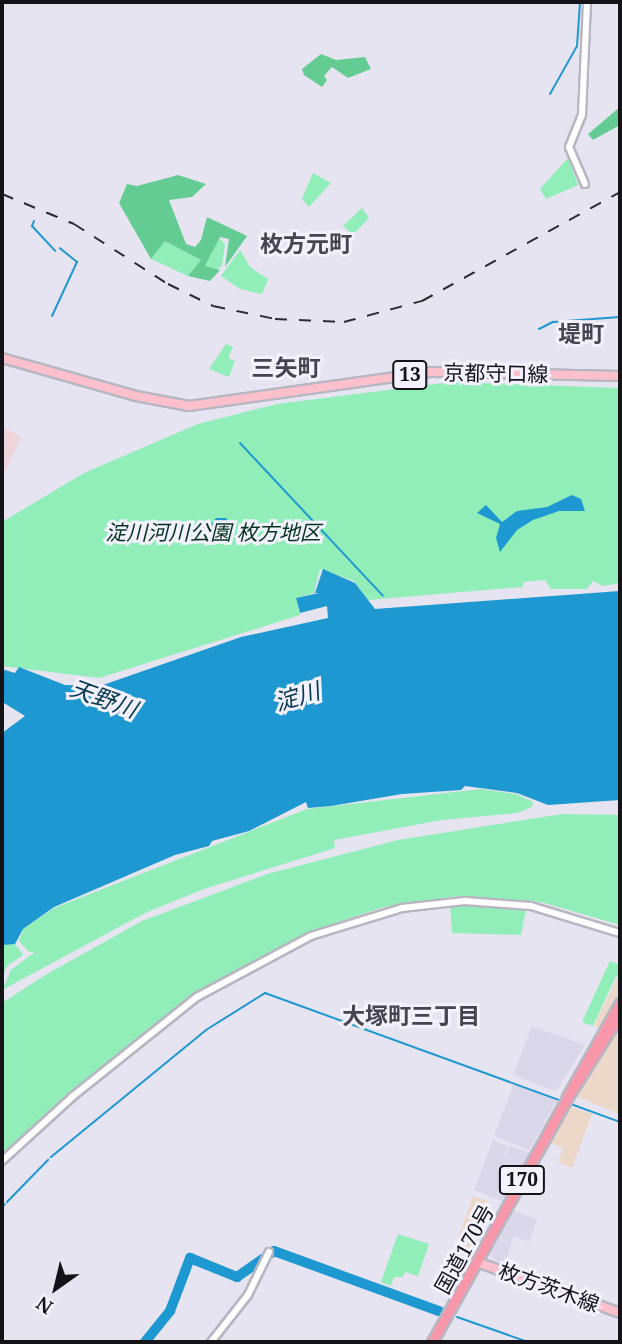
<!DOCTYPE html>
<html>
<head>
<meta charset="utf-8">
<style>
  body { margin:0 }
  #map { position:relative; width:622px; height:1344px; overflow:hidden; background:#e6e4f0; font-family:"Noto Serif","Noto Sans JP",serif }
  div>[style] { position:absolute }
  .built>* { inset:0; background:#dad7ea }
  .industrial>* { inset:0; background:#ebd8c8 }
  .education>* { inset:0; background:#eed4db }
  .green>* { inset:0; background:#92eeb9 }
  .forest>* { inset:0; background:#64cc93 }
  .water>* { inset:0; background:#1e98d0 }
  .stream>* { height:2px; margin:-1px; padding:0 1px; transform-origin:1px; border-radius:1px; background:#1e98d0 }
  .river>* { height:10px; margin:-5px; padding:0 5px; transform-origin:5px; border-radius:5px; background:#1e98d0 }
  .roads { filter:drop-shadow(2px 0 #b8b6c2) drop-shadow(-2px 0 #b8b6c2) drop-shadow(0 2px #b8b6c2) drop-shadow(0 -2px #b8b6c2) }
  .minor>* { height:6px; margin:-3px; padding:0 3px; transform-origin:3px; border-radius:3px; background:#fff }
  .major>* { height:8px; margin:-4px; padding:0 4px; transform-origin:4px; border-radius:4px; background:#fbc0cc }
  .highway>* { height:9px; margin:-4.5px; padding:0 4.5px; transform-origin:4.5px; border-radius:4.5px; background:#f896aa }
  .rail>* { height:2px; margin-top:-1px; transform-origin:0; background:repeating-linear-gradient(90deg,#2d2c31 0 12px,transparent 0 24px) }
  span { translate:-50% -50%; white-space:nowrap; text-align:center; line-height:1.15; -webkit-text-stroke:6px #f3f1fe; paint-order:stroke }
  .shield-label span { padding:2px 5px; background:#f3f1fe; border:2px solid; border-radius:5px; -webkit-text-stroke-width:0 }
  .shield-label { font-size:19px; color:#141317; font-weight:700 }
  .street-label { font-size:21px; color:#141317 }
  .park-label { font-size:21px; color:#04331d; font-style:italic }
  .neighbourhood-label { font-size:23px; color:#46454f; font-weight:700 }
  .water-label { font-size:23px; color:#05374e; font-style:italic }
  .frame { position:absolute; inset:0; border:4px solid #141317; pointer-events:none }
  .north { position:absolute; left:21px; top:1253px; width:70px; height:70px; -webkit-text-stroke:5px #f3f1fe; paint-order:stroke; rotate:214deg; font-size:19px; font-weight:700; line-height:28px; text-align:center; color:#141317 }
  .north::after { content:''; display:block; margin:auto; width:24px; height:32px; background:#141317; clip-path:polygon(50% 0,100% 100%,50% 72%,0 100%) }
</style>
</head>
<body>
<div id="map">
  <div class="built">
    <i style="clip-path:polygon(532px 1026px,585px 1045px,556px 1091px,513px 1075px)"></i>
    <i style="clip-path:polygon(514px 1083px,558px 1099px,529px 1150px,494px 1136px)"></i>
    <i style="clip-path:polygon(493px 1140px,507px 1146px,504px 1159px,509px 1146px,530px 1153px,504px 1202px,474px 1190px)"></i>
    <i style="clip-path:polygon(514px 1211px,537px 1219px,529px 1242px,514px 1236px,504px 1266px,490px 1255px)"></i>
  </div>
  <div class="industrial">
    <i style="clip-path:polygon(617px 978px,620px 997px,600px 1029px,594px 1026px)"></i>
    <i style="clip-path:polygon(620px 1021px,620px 1114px,575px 1096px)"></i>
    <i style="clip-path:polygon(571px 1107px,592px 1114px,572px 1168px,558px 1162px,563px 1148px,550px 1143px)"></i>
    <i style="clip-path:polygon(473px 1196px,487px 1201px,468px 1255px,454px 1250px)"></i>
  </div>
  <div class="education">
    <i style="clip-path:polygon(2px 427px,22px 437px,2px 477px)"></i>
  </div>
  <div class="green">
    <i style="clip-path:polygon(568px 158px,578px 185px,546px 199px,540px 189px)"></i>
    <i style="clip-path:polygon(313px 173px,331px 183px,309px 207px,302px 199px)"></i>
    <i style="clip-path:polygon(362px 208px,369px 218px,353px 235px,343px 226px)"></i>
    <i style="clip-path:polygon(219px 238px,225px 244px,222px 266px,216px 270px,205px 266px)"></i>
    <i style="clip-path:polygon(165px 241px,201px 260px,188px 276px,151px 259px)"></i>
    <i style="clip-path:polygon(240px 250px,250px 267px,268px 279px,262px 294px,240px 289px,221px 276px)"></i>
    <i style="clip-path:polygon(226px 344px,233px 347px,228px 358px,235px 361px,229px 377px,209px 369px)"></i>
    <i style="clip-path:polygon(451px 382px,620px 388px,620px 583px,603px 586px,593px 581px,587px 589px,551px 589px,545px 580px,523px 582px,523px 587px,368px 600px,354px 581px,320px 569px,314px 593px,296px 598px,300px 615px,99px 678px,2px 666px,2px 522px,84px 473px,198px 424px,277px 404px)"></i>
    <i style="clip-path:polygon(481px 789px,516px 794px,533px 802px,532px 807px,517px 813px,442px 820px,334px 840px,335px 848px,204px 889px,145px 913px,2px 990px,11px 970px,35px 952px,29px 952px,19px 941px,23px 929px,54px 908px,307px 809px)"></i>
    <i style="clip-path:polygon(562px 814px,620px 815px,620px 925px,541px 902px,460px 896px,384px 907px,306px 933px,197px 991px,82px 1084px,2px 1156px,2px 1003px,47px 974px,142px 921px,267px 874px,398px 840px)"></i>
    <i style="clip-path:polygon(450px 905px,526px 909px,521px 935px,452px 933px)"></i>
    <i style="clip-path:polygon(6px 943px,15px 944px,23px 955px,7px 966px,2px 978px,2px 946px)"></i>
    <i style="clip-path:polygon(610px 961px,620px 965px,620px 977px,616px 976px,593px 1026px,582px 1022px)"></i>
    <i style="clip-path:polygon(398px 1234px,429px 1244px,418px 1276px,405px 1272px,403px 1277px,394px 1277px,391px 1286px,381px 1282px)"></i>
  </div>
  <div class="forest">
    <i style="clip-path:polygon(321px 54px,336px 60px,365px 57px,371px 69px,348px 78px,332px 67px,324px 76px,327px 80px,322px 87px,304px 75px,302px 69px)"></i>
    <i style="clip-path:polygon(620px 107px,620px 125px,593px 140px,588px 134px)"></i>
    <i style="clip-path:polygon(178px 175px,206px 184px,192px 197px,169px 200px,186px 244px,195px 247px,201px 240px,207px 217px,247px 236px,225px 267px,229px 239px,220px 237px,205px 266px,220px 270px,210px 281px,188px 276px,201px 260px,165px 241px,151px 259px,119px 203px,127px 184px,137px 186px)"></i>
  </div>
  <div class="water">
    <i style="clip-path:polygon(572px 495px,581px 499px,585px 511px,559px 511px,533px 520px,517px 530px,500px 552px,496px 538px,500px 524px,477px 513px,486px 505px,502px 522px,517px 511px,547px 507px)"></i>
    <i style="clip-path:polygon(216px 518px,226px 518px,232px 526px,208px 542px,209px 527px)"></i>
    <i style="clip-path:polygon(323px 569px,355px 583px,375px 609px,620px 591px,620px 800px,548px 805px,517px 793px,465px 786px,461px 790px,402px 794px,331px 806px,308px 808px,306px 802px,249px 831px,212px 841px,209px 846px,175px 855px,54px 907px,23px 929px,15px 944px,2px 945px,2px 733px,25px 716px,4px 703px,2px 669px,15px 673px,19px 667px,65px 685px,100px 686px,241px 637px,328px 618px,327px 606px,300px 613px,296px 598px,319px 593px,315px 593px)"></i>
  </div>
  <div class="stream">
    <i style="left:550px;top:94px;width:55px;rotate:-60.6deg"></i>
    <i style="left:577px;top:46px;width:44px;rotate:-86.1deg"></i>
    <i style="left:34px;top:221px;width:5px;rotate:112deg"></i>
    <i style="left:32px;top:226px;width:34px;rotate:47deg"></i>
    <i style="left:52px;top:316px;width:60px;rotate:-65.2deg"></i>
    <i style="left:77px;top:262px;width:22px;rotate:-141deg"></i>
    <i style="left:539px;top:329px;width:16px;rotate:-27deg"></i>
    <i style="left:553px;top:322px;width:67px;rotate:-4.3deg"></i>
    <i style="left:240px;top:443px;width:209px;rotate:46.9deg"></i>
    <i style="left:568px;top:1103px;width:55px;rotate:20.1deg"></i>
    <i style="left:51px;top:1157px;width:200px;rotate:-39.3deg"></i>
    <i style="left:206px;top:1030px;width:70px;rotate:-32.1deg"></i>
    <i style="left:265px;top:993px;width:316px;rotate:20deg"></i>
    <i style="left:7px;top:1202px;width:59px;rotate:-45.7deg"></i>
    <i style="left:2px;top:1207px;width:4px;rotate:-45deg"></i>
    <i style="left:457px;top:1317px;width:75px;rotate:19.4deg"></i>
  </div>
  <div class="river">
    <i style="left:145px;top:1342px;width:40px;rotate:-51deg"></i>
    <i style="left:170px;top:1311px;width:57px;rotate:-69.3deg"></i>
    <i style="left:190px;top:1258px;width:51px;rotate:22deg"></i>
    <i style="left:237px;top:1277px;width:45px;rotate:-35.1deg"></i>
    <i style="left:274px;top:1251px;width:176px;rotate:20deg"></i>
  </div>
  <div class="roads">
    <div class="minor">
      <i style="left:585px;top:184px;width:40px;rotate:-113.4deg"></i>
      <i style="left:569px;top:147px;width:35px;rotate:-68deg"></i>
      <i style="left:582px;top:114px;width:112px;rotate:-87.4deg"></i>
      <i style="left:2px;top:1161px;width:95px;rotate:-42.4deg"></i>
      <i style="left:72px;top:1097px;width:160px;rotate:-38.7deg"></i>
      <i style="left:197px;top:997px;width:129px;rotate:-28.2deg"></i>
      <i style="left:311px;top:936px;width:95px;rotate:-17.1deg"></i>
      <i style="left:402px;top:908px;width:63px;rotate:-6.3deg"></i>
      <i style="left:465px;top:901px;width:66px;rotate:4.3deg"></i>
      <i style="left:531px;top:906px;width:93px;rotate:16.9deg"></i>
      <i style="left:211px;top:1342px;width:60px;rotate:-51.8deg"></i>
      <i style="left:248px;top:1295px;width:48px;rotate:-64deg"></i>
    </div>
    <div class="major">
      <i style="left:2px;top:358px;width:139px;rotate:15.8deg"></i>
      <i style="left:136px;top:396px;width:54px;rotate:10.7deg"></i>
      <i style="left:189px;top:406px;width:245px;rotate:-8deg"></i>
      <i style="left:432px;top:372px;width:188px;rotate:1.2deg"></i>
      <i style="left:477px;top:1262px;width:152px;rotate:19.6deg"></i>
    </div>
    <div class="highway">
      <i style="left:567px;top:1097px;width:108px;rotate:-60.6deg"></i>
      <i style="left:432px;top:1342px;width:279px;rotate:-61deg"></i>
      <i style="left:567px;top:1098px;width:99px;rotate:-57.8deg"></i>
    </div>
  </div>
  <div class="rail">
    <i style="left:2px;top:194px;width:78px;rotate:22.6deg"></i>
    <i style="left:74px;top:224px;width:112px;rotate:32.6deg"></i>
    <i style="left:168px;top:284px;width:50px;rotate:26.1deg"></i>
    <i style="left:213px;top:306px;width:63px;rotate:11.8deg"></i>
    <i style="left:275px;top:319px;width:69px;rotate:2.5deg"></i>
    <i style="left:344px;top:322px;width:81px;rotate:-15.1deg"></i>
    <i style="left:422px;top:301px;width:226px;rotate:-28.8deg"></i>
  </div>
  <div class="shield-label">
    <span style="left:410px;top:375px">13</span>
    <span style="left:522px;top:1180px">170</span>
  </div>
  <div class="street-label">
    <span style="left:496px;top:373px;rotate:1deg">京都守口線</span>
    <span style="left:464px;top:1249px;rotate:-61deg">国道170号</span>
    <span style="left:549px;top:1287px;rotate:20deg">枚方茨木線</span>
  </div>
  <div class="park-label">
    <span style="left:213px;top:532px">淀川河川公園 枚方地区</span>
  </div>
  <div class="neighbourhood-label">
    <span style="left:306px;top:243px">枚方元町</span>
    <span style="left:581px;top:333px">堤町</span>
    <span style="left:286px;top:367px">三矢町</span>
    <span style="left:411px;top:1015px">大塚町三丁目</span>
  </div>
  <div class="water-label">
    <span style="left:297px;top:696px;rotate:-17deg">淀川</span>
    <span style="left:104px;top:698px;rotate:20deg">天野川</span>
  </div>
  <div class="frame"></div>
  <div class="north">N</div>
</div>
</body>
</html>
